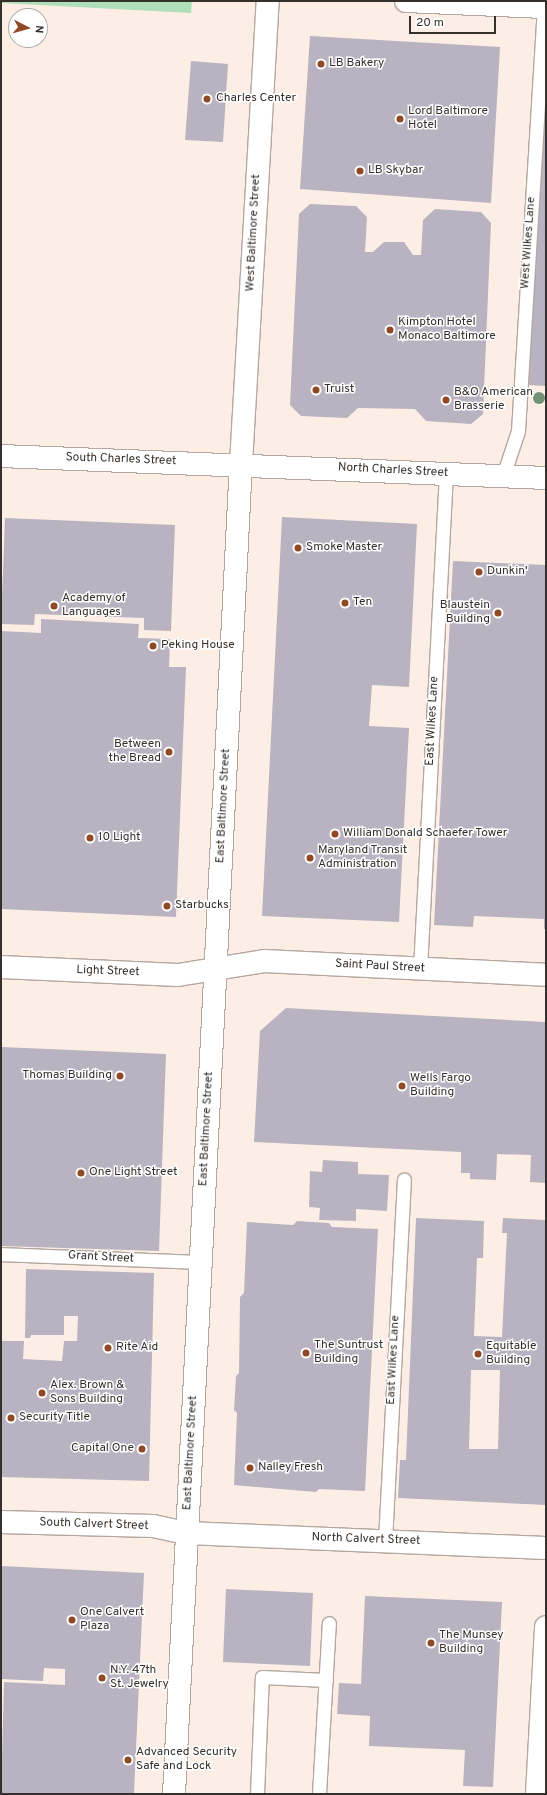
<!DOCTYPE html>
<html>
<head>
<meta charset="utf-8">
<style>
  body { margin:0 }
  #map { position:relative; width:547px; height:1795px; overflow:hidden; background:#fdeee5; font-family:Overpass,sans-serif }
  div>[style] { position:absolute }
  .green>* { inset:0; background:#afdfb9 }
  .building>* { inset:0; background:#b9b3c1 }
  .roads { filter:drop-shadow(1px 0 #b4a79f) drop-shadow(-1px 0 #b4a79f) drop-shadow(0 1px #b4a79f) drop-shadow(0 -1px #b4a79f) }
  .service>* { height:13px; margin:-6.5px; padding:0 6.5px; transform-origin:6.5px; border-radius:6.5px; background:#fff }
  .minor>* { height:22px; margin:-11px; padding:0 11px; transform-origin:11px; border-radius:11px; background:#fff }
  .secondary>* { height:22px; margin:-11px; padding:0 11px; transform-origin:11px; border-radius:11px; background:#fff }
  .primary>* { height:22px; margin:-11px; padding:0 11px; transform-origin:11px; border-radius:11px; background:#fff }
  .trees>* { width:12px; height:12px; margin:-6px; border-radius:50%; background:#729278 }
  .dots>* { width:11px; height:11px; translate:-50% -50%; box-sizing:border-box; border:2px solid #fff; border-radius:50% }
  span { translate:-50% -50%; white-space:nowrap; text-align:center; line-height:1.15; -webkit-text-stroke:3px #fff; paint-order:stroke }
  .poi-label { font-size:12px; color:#35302c }
  .left { translate:0 -50%; text-align:left }
  .right { translate:-100% -50%; text-align:right }
  .street-label { font-size:12px; color:#35302c }
  .frame { position:absolute; inset:0; border:2px solid #35302c; pointer-events:none }
  .north { position:absolute; left:8px; top:8px; width:40px; height:40px; box-sizing:border-box; background:#fff; border:1px solid #aeacab; border-radius:50%; rotate:96deg; font-size:11px; font-weight:700; line-height:16px; text-align:center; color:#35302c }
  .north::after { content:''; display:block; margin:auto; width:14px; height:18px; background:#904925; clip-path:polygon(50% 0,100% 100%,50% 72%,0 100%) }
  .scale { position:absolute; left:409px; top:16px; width:87px; height:18px; box-sizing:border-box; border:2px solid #35302c; border-top:0; padding-left:5px; font-size:12px; line-height:14px; white-space:nowrap; color:#35302c; -webkit-text-stroke:3px #fff; paint-order:stroke }
</style>
</head>
<body>
<div id="map">
  <div class="green">
    <i style="clip-path:polygon(1px 1px,192px 1px,191px 13px,1px 3px)"></i>
  </div>
  <div class="building">
    <i style="clip-path:polygon(310px 36px,500px 47px,491px 203px,300px 189px)"></i>
    <i style="clip-path:polygon(546px 57px,546px 386px,528px 385px)"></i>
    <i style="clip-path:polygon(191px 61px,228px 64px,223px 142px,185px 140px)"></i>
    <i style="clip-path:polygon(310px 204px,356px 206px,367px 217px,365px 252px,373px 252px,384px 242px,404px 242px,413px 255px,421px 255px,423px 220px,435px 209px,481px 212px,491px 223px,483px 414px,471px 424px,426px 421px,415px 409px,358px 408px,347px 418px,301px 416px,290px 405px,299px 214px)"></i>
    <i style="clip-path:polygon(282px 517px,417px 524px,409px 687px,372px 685px,369px 726px,409px 728px,399px 922px,262px 916px)"></i>
    <i style="clip-path:polygon(5px 518px,175px 525px,171px 631px,144px 630px,144px 618px,35px 614px,34px 625px,1px 624px)"></i>
    <i style="clip-path:polygon(453px 561px,546px 565px,546px 929px,544px 929px,544px 919px,474px 916px,473px 927px,434px 925px)"></i>
    <i style="clip-path:polygon(41px 619px,139px 624px,138px 638px,170px 639px,169px 667px,186px 667px,176px 917px,1px 909px,1px 631px,41px 633px)"></i>
    <i style="clip-path:polygon(286px 1008px,546px 1022px,546px 1183px,530px 1182px,531px 1155px,497px 1154px,496px 1180px,470px 1179px,470px 1173px,461px 1173px,461px 1152px,254px 1142px,260px 1031px)"></i>
    <i style="clip-path:polygon(1px 1047px,166px 1054px,159px 1251px,1px 1246px)"></i>
    <i style="clip-path:polygon(323px 1160px,358px 1162px,358px 1174px,389px 1175px,387px 1211px,356px 1209px,356px 1221px,319px 1220px,320px 1208px,309px 1207px,310px 1171px,322px 1172px)"></i>
    <i style="clip-path:polygon(evenodd,416px 1218px,484px 1221px,483px 1258px,477px 1258px,474px 1336px,502px 1337px,507px 1233px,502px 1233px,503px 1218px,546px 1220px,546px 1505px,398px 1498px,400px 1460px,406px 1460px,416px 1218px,471px 1370px,500px 1370px,498px 1449px,469px 1449px,471px 1370px)"></i>
    <i style="clip-path:polygon(297px 1221px,329px 1223px,332px 1227px,378px 1229px,365px 1491px,319px 1489px,316px 1492px,234px 1485px,237px 1413px,234px 1410px,236px 1376px,239px 1373px,240px 1297px,244px 1293px,247px 1222px,293px 1225px)"></i>
    <i style="clip-path:polygon(26px 1269px,154px 1273px,149px 1481px,1px 1477px,1px 1341px,24px 1341px,23px 1359px,62px 1361px,64px 1341px,77px 1341px,78px 1316px,64px 1316px,64px 1335px,31px 1335px,30px 1338px,25px 1338px)"></i>
    <i style="clip-path:polygon(1px 1566px,144px 1573px,134px 1794px,1px 1794px,4px 1682px,65px 1685px,65px 1669px,44px 1668px,43px 1681px,1px 1679px)"></i>
    <i style="clip-path:polygon(226px 1589px,313px 1593px,310px 1666px,223px 1662px)"></i>
    <i style="clip-path:polygon(365px 1596px,502px 1602px,493px 1787px,463px 1786px,465px 1750px,369px 1746px,370px 1716px,337px 1714px,339px 1683px,361px 1684px)"></i>
  </div>
  <div class="roads">
    <div class="service">
      <i style="left:503px;top:476px;width:47px;rotate:-71.6deg"></i>
      <i style="left:518px;top:431px;width:425px;rotate:-86.5deg"></i>
      <i style="left:420px;top:969px;width:497px;rotate:-87deg"></i>
      <i style="left:1px;top:1254px;width:199px;rotate:2.3deg"></i>
      <i style="left:385px;top:1541px;width:362px;rotate:-87deg"></i>
      <i style="left:257px;top:1794px;width:117px;rotate:-87.6deg"></i>
      <i style="left:262px;top:1677px;width:64px;rotate:2.7deg"></i>
      <i style="left:319px;top:1794px;width:171px;rotate:-86.7deg"></i>
    </div>
    <div class="minor">
      <i style="left:406px;top:1px;width:140px;rotate:2.5deg"></i>
    </div>
    <div class="secondary">
      <i style="left:1px;top:456px;width:545px;rotate:2.31deg"></i>
      <i style="left:174px;top:1794px;width:1332px;rotate:-87.12deg"></i>
      <i style="left:241px;top:464px;width:464px;rotate:-86.7deg"></i>
      <i style="left:537px;top:1794px;width:167px;rotate:-86.9deg"></i>
    </div>
    <div class="primary">
      <i style="left:1px;top:967px;width:177px;rotate:2.6deg"></i>
      <i style="left:178px;top:975px;width:87px;rotate:-9.2deg"></i>
      <i style="left:264px;top:961px;width:282px;rotate:2.8deg"></i>
      <i style="left:1px;top:1522px;width:152px;rotate:1.5deg"></i>
      <i style="left:153px;top:1526px;width:35px;rotate:12deg"></i>
      <i style="left:187px;top:1533px;width:359px;rotate:2.4deg"></i>
    </div>
  </div>
  <div class="trees">
    <i style="left:539px;top:398px"></i>
  </div>
  <div class="dots">
    <i style="left:321px;top:64px;background:#904925"></i>
    <i style="left:207px;top:99px;background:#904925"></i>
    <i style="left:400px;top:119px;background:#904925"></i>
    <i style="left:360px;top:171px;background:#904925"></i>
    <i style="left:390px;top:330px;background:#904925"></i>
    <i style="left:316px;top:390px;background:#904925"></i>
    <i style="left:446px;top:400px;background:#904925"></i>
    <i style="left:298px;top:548px;background:#904925"></i>
    <i style="left:479px;top:572px;background:#904925"></i>
    <i style="left:345px;top:603px;background:#904925"></i>
    <i style="left:54px;top:606px;background:#904925"></i>
    <i style="left:498px;top:613px;background:#904925"></i>
    <i style="left:153px;top:646px;background:#904925"></i>
    <i style="left:169px;top:752px;background:#904925"></i>
    <i style="left:335px;top:834px;background:#904925"></i>
    <i style="left:90px;top:838px;background:#904925"></i>
    <i style="left:310px;top:858px;background:#904925"></i>
    <i style="left:167px;top:906px;background:#904925"></i>
    <i style="left:120px;top:1076px;background:#904925"></i>
    <i style="left:402px;top:1086px;background:#904925"></i>
    <i style="left:81px;top:1173px;background:#904925"></i>
    <i style="left:108px;top:1348px;background:#904925"></i>
    <i style="left:306px;top:1353px;background:#904925"></i>
    <i style="left:478px;top:1354px;background:#904925"></i>
    <i style="left:42px;top:1393px;background:#904925"></i>
    <i style="left:11px;top:1418px;background:#904925"></i>
    <i style="left:142px;top:1449px;background:#904925"></i>
    <i style="left:250px;top:1468px;background:#904925"></i>
    <i style="left:72px;top:1620px;background:#904925"></i>
    <i style="left:431px;top:1643px;background:#904925"></i>
    <i style="left:102px;top:1678px;background:#904925"></i>
    <i style="left:128px;top:1760px;background:#904925"></i>
  </div>
  <div class="poi-label">
    <span class="left" style="left:329px;top:64px">LB Bakery</span>
    <span class="left" style="left:216px;top:99px">Charles Center</span>
    <span class="left" style="left:408px;top:119px">Lord Baltimore<br>Hotel</span>
    <span class="left" style="left:368px;top:171px">LB Skybar</span>
    <span class="left" style="left:398px;top:330px">Kimpton Hotel<br>Monaco Baltimore</span>
    <span class="left" style="left:324px;top:390px">Truist</span>
    <span class="left" style="left:454px;top:400px">B&amp;O American<br>Brasserie</span>
    <span class="left" style="left:306px;top:548px">Smoke Master</span>
    <span class="left" style="left:487px;top:572px">Dunkin'</span>
    <span class="left" style="left:62px;top:606px">Academy of<br>Languages</span>
    <span class="left" style="left:353px;top:603px">Ten</span>
    <span class="right" style="left:490px;top:613px">Blaustein<br>Building</span>
    <span class="left" style="left:161px;top:646px">Peking House</span>
    <span class="right" style="left:161px;top:752px">Between<br>the Bread</span>
    <span class="left" style="left:343px;top:834px">William Donald Schaefer Tower</span>
    <span class="left" style="left:98px;top:838px">10 Light</span>
    <span class="left" style="left:318px;top:858px">Maryland Transit<br>Administration</span>
    <span class="left" style="left:175px;top:906px">Starbucks</span>
    <span class="right" style="left:112px;top:1076px">Thomas Building</span>
    <span class="left" style="left:410px;top:1086px">Wells Fargo<br>Building</span>
    <span class="left" style="left:89px;top:1173px">One Light Street</span>
    <span class="left" style="left:314px;top:1353px">The Suntrust<br>Building</span>
    <span class="left" style="left:486px;top:1354px">Equitable<br>Building</span>
    <span class="left" style="left:116px;top:1348px">Rite Aid</span>
    <span class="left" style="left:50px;top:1393px">Alex. Brown &amp;<br>Sons Building</span>
    <span class="left" style="left:19px;top:1418px">Security Title</span>
    <span class="right" style="left:134px;top:1449px">Capital One</span>
    <span class="left" style="left:258px;top:1468px">Nalley Fresh</span>
    <span class="left" style="left:80px;top:1620px">One Calvert<br>Plaza</span>
    <span class="left" style="left:439px;top:1643px">The Munsey<br>Building</span>
    <span class="left" style="left:110px;top:1678px">N.Y. 47th<br>St. Jewelry</span>
    <span class="left" style="left:136px;top:1760px">Advanced Security<br>Safe and Lock</span>
  </div>
  <div class="street-label">
    <span style="left:254px;top:233px;rotate:-87deg">West Baltimore Street</span>
    <span style="left:529px;top:243px;rotate:-86deg">West Wilkes Lane</span>
    <span style="left:121px;top:460px;rotate:2deg">South Charles Street</span>
    <span style="left:393px;top:471px;rotate:3deg">North Charles Street</span>
    <span style="left:433px;top:721px;rotate:-87deg">East Wilkes Lane</span>
    <span style="left:224px;top:806px;rotate:-87deg">East Baltimore Street</span>
    <span style="left:380px;top:967px;rotate:3deg">Saint Paul Street</span>
    <span style="left:108px;top:972px;rotate:2deg">Light Street</span>
    <span style="left:207px;top:1129px;rotate:-87deg">East Baltimore Street</span>
    <span style="left:101px;top:1258px;rotate:3deg">Grant Street</span>
    <span style="left:394px;top:1360px;rotate:-87deg">East Wilkes Lane</span>
    <span style="left:191px;top:1453px;rotate:-87deg">East Baltimore Street</span>
    <span style="left:94px;top:1525px;rotate:2deg">South Calvert Street</span>
    <span style="left:366px;top:1540px;rotate:2deg">North Calvert Street</span>
  </div>
  <div class="frame"></div>
  <div class="north">N</div>
  <div class="scale">20 m</div>
</div>
</body>
</html>
